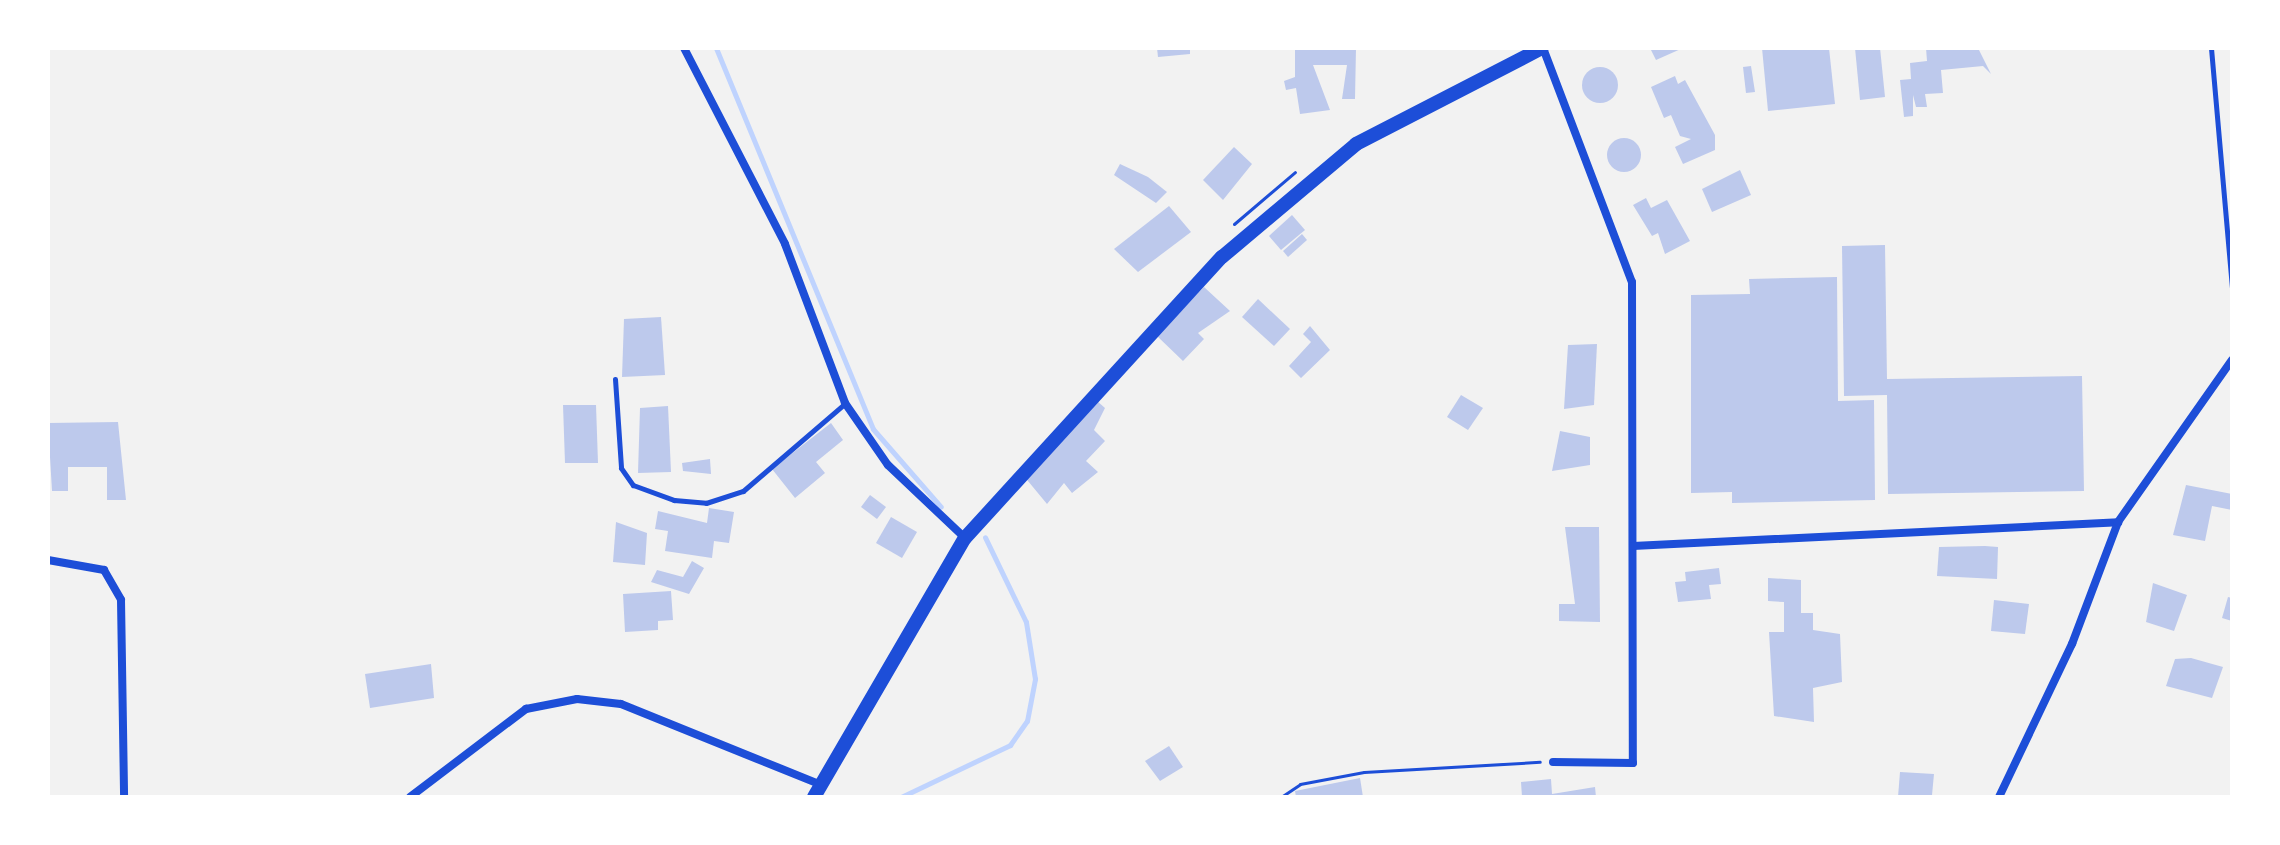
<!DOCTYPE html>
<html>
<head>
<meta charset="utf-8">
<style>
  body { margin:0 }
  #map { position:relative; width:2280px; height:845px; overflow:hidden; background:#f2f2f2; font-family:"Playfair Display",serif }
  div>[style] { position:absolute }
  .stream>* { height:5px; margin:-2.5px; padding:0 2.5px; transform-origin:2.5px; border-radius:2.5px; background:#bfd3fe }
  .building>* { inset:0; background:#bdc9ec }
  .round { border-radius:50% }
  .path>* { height:3px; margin:-1.5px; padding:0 1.5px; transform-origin:1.5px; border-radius:1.5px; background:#1d4ed8 }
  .service>* { height:5px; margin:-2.5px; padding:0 2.5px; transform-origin:2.5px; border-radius:2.5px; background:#1d4ed8 }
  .minor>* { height:8px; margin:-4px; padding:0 4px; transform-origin:4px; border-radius:4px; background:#1d4ed8 }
  .secondary>* { height:14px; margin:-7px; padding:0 7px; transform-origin:7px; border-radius:7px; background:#1d4ed8 }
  span { translate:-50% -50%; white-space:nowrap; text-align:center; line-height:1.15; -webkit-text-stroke:6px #fff; paint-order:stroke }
  .frame { position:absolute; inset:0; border:50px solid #fff; pointer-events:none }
</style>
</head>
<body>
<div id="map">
  <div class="stream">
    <i style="left:716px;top:48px;width:412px;rotate:67.6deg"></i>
    <i style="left:873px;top:429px;width:103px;rotate:48.9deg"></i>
    <i style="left:901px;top:797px;width:121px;rotate:-25.5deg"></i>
    <i style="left:1010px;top:745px;width:29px;rotate:-55deg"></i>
    <i style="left:1027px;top:721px;width:43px;rotate:-79.2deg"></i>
    <i style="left:1035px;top:679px;width:58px;rotate:-99deg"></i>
    <i style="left:1026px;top:622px;width:94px;rotate:-115.8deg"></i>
  </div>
  <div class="building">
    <i style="clip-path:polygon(1157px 48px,1190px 48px,1190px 54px,1158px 57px)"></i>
    <i style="clip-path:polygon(1295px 48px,1356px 48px,1355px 99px,1342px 99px,1347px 65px,1313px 65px,1330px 110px,1300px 114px,1296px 88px,1286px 90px,1284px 81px,1295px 77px)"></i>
    <i style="clip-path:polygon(1650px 48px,1683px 48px,1656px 60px)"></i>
    <i style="clip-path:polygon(1762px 48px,1829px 48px,1835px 104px,1768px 111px)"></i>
    <i style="clip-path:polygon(1855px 48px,1880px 48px,1885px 97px,1860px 100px)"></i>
    <i style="clip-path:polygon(1926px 48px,1978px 48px,1991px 74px,1983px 66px,1941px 70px,1943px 93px,1925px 94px,1927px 107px,1916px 107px,1913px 95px,1913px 116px,1904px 117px,1900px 80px,1911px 79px,1910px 63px,1927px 61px)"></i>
    <i style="clip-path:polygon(1751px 66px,1755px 92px,1746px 93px,1743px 67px)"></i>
    <i class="round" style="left:1582px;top:67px;width:36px;height:36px"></i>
    <i style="clip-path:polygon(1675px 76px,1678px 84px,1685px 80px,1715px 135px,1715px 150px,1683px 164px,1675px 147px,1691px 139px,1680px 136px,1671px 115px,1664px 118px,1651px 87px)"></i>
    <i class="round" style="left:1607px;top:138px;width:34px;height:34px"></i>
    <i style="clip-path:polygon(1234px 147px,1252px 164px,1223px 200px,1203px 180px)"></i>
    <i style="clip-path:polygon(1120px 164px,1148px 177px,1167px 192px,1156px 203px,1114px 175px)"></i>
    <i style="clip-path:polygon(1740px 170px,1751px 195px,1712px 212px,1702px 189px)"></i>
    <i style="clip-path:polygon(1646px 198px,1651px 208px,1667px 200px,1690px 241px,1665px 254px,1658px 233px,1652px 236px,1633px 205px)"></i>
    <i style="clip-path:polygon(1169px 206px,1191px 232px,1138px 272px,1114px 249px)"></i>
    <i style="clip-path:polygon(1292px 215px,1305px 230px,1281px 250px,1269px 236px)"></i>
    <i style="clip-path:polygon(1302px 234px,1307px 240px,1288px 257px,1283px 251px)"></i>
    <i style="clip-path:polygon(1885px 245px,1887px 379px,2082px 376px,2084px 491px,1888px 494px,1887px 395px,1844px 396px,1842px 246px)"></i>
    <i style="clip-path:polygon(1837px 277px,1838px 401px,1874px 400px,1875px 500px,1732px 503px,1732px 492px,1691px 493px,1691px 295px,1750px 294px,1749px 279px)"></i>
    <i style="clip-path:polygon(1204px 287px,1230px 311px,1198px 333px,1204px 339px,1183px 361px,1157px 336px)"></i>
    <i style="clip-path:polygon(1258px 299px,1290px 329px,1274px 346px,1242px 317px)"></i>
    <i style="clip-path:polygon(661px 317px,665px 375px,622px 377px,624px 319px)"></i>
    <i style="clip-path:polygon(1310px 326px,1330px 350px,1301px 378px,1289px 366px,1311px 342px,1303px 334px)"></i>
    <i style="clip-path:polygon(1597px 344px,1594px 405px,1564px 409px,1568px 345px)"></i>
    <i style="clip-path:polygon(1461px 395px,1483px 408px,1468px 430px,1447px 417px)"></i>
    <i style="clip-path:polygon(1097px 401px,1105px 408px,1094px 430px,1105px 441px,1086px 461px,1098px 472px,1072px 493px,1064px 483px,1047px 504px,1023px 475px)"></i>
    <i style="clip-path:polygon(563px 405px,596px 405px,598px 463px,565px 463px)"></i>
    <i style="clip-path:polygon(668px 406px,671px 472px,638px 473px,640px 408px)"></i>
    <i style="clip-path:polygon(118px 422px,126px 500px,107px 500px,107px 467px,68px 467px,68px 491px,52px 491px,48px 423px)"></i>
    <i style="clip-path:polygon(831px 423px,843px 440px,816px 462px,825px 473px,795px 498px,772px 469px)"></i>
    <i style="clip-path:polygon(1560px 431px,1590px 437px,1590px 465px,1552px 471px)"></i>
    <i style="clip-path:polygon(710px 459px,711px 474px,683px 471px,682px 463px)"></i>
    <i style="clip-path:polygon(2186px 485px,2232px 494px,2232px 510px,2212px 506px,2205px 541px,2173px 535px)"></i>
    <i style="clip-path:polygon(870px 495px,886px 507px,877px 519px,861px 507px)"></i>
    <i style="clip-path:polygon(709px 508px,734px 512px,729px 543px,714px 541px,712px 558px,665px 551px,668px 531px,655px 529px,658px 511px,707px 523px)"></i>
    <i style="clip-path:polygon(891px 517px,917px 532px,902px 558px,876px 543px)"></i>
    <i style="clip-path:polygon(616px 522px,647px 533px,645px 565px,613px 562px)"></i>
    <i style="clip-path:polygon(1565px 527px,1599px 527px,1600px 622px,1559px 621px,1559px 604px,1575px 604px)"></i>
    <i style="clip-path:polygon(1985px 546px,1998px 547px,1997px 579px,1937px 576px,1939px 547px)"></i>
    <i style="clip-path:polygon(692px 561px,704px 568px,689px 594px,651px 582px,657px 570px,683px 577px)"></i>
    <i style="clip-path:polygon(1719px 568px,1721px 584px,1709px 585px,1711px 599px,1678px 602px,1675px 582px,1686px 581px,1685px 572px)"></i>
    <i style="clip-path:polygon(1768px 578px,1801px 580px,1801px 613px,1813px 613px,1813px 630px,1840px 634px,1842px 682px,1813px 688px,1814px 722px,1774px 716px,1769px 632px,1784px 632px,1784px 602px,1768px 601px)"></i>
    <i style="clip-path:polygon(2153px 583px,2187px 595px,2174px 631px,2146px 622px)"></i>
    <i style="clip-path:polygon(671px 591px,673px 620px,658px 621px,658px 630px,625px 632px,623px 594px)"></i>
    <i style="clip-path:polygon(2228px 597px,2232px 598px,2232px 621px,2222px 618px)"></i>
    <i style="clip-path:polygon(1994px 600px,2029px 604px,2025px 634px,1991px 631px)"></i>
    <i style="clip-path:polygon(2191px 658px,2223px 667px,2212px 698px,2166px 686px,2175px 659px)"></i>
    <i style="clip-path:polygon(431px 664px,434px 698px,370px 708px,365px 674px)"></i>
    <i style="clip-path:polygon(1169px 746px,1183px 767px,1160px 781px,1145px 761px)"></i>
    <i style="clip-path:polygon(1900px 772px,1934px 774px,1932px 795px,1898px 797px)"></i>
    <i style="clip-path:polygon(1360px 778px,1363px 797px,1296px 797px,1295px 791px)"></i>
    <i style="clip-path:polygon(1551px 779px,1552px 794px,1595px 787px,1596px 797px,1522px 797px,1521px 782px)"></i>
  </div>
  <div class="path">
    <i style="left:1234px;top:224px;width:80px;rotate:-40.4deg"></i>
    <i style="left:1281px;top:797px;width:23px;rotate:-34deg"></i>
    <i style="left:1300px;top:784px;width:65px;rotate:-10.6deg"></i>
    <i style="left:1364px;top:772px;width:176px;rotate:-3.3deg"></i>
  </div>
  <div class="service">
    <i style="left:2211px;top:48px;width:243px;rotate:85deg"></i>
    <i style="left:615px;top:379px;width:89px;rotate:86.1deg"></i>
    <i style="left:621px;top:468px;width:21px;rotate:55deg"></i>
    <i style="left:633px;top:485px;width:44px;rotate:20.1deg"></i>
    <i style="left:674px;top:500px;width:32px;rotate:5deg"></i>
    <i style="left:706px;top:503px;width:39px;rotate:-18deg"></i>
    <i style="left:743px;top:491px;width:133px;rotate:-40.7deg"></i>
  </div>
  <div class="minor">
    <i style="left:684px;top:48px;width:220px;rotate:62.7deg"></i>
    <i style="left:785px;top:244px;width:170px;rotate:69.3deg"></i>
    <i style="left:845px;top:403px;width:75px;rotate:55.3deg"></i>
    <i style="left:888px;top:465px;width:106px;rotate:43.5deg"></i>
    <i style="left:1543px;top:48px;width:250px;rotate:69.2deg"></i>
    <i style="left:1632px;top:282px;width:481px;rotate:89.9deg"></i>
    <i style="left:1633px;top:763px;width:80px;rotate:-179.3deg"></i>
    <i style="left:1633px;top:546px;width:486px;rotate:-2.8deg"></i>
    <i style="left:48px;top:560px;width:57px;rotate:10.1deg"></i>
    <i style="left:104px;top:570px;width:34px;rotate:60deg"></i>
    <i style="left:121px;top:600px;width:197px;rotate:89.1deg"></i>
    <i style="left:410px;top:797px;width:146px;rotate:-37.2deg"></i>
    <i style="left:526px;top:709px;width:52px;rotate:-11.1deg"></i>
    <i style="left:577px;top:699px;width:44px;rotate:6.5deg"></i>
    <i style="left:621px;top:704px;width:216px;rotate:22deg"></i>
    <i style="left:1999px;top:797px;width:170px;rotate:-64.5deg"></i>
    <i style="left:2072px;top:644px;width:130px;rotate:-69.3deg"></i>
    <i style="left:2118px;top:522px;width:198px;rotate:-54.9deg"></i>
  </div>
  <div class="secondary">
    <i style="left:814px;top:797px;width:300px;rotate:-59.8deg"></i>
    <i style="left:965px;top:538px;width:381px;rotate:-47.6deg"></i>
    <i style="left:1222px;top:257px;width:175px;rotate:-40.1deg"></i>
    <i style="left:1356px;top:144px;width:209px;rotate:-27.3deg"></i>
  </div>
  <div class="frame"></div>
</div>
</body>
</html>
